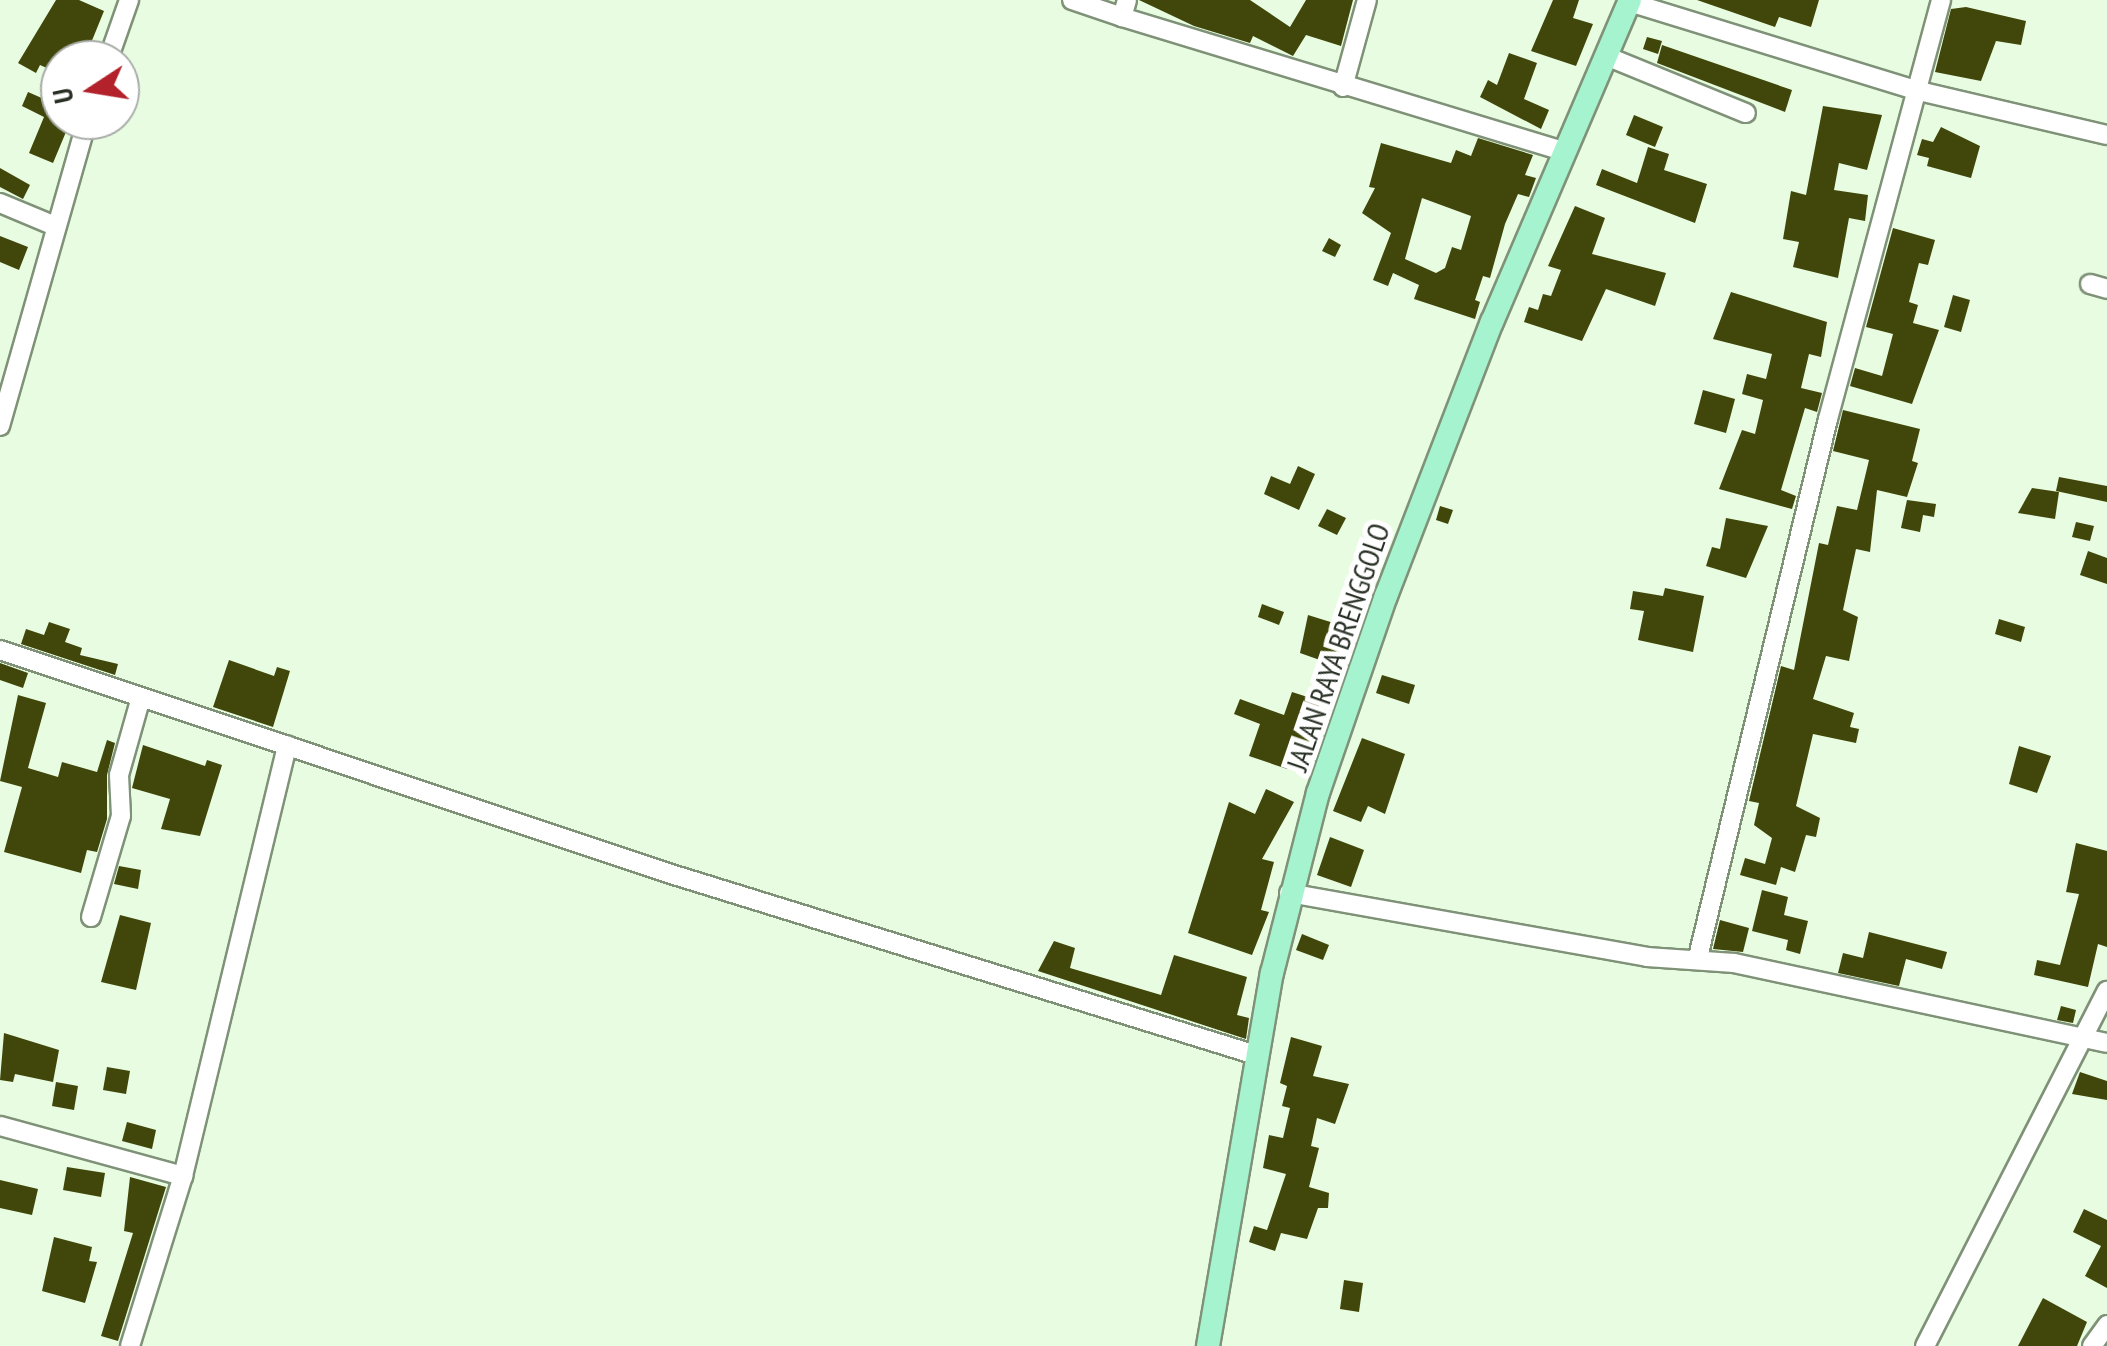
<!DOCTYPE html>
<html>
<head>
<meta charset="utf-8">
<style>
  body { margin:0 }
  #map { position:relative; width:2107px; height:1346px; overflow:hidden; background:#e7fce0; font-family:"PT Sans Narrow",sans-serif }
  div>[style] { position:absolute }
  .building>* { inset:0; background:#41470a }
  .roads { filter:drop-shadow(2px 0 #7f9278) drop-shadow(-2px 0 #7f9278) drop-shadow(0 2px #7f9278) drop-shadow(0 -2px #7f9278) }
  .minor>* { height:18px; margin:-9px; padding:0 9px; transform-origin:9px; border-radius:9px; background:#fff }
  .major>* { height:22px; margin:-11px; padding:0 11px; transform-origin:11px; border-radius:11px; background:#a6f4cf }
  span { translate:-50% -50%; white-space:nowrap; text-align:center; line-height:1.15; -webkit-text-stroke:10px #fff; paint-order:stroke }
  .street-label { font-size:30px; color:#293126 }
  .north { position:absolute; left:40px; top:40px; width:100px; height:100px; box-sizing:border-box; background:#fff; border:2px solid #a9ada8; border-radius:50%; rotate:258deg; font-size:28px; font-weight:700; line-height:40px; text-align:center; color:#293126 }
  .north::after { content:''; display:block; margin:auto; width:35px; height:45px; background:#b3212a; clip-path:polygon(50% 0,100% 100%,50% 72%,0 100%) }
</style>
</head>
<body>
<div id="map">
  <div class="building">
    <i style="clip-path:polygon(56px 0,79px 0,104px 11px,91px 43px,100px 46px,96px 60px,60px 60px,60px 74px,40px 65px,36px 73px,18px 63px)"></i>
    <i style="clip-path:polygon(1139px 0,1250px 0,1290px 27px,1306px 0,1353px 0,1341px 46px,1306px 35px,1293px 56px,1253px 36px,1250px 43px,1194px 26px)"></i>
    <i style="clip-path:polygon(1553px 0,1579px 0,1573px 18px,1593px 24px,1576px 66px,1531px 51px)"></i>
    <i style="clip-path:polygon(1697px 0,1819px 0,1811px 27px,1779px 17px,1775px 27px)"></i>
    <i style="clip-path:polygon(1966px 7px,2026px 21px,2021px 45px,1996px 41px,1981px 81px,1935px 72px,1951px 9px)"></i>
    <i style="clip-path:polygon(1647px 37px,1662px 41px,1658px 54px,1643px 49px)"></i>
    <i style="clip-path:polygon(1662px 45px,1792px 90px,1785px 112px,1657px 63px)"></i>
    <i style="clip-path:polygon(1509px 53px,1537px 63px,1524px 99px,1549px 110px,1541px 129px,1480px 97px,1488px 80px,1497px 85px)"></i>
    <i style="clip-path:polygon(28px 92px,60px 106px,60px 120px,71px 120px,53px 163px,29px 153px,44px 117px,22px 106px)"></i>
    <i style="clip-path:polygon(1823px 106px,1882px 115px,1867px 170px,1839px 163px,1834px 190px,1868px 195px,1865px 221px,1849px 218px,1838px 278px,1793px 267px,1799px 242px,1783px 239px,1791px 191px,1806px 195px)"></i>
    <i style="clip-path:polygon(1634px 115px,1663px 127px,1655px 147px,1626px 135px)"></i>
    <i style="clip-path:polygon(1941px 127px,1980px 146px,1971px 178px,1927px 166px,1929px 158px,1917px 155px,1922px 139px,1933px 142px)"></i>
    <i style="clip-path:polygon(evenodd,1478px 138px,1533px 155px,1525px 175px,1536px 178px,1529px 197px,1518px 194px,1505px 224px,1490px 278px,1483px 276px,1475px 300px,1480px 302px,1475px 319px,1414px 299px,1419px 285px,1393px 273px,1388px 286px,1373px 280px,1391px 233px,1362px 213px,1375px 188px,1369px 187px,1381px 143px,1451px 163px,1456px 150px,1471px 156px,1478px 138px,1422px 198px,1471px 216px,1461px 250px,1452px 247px,1445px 268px,1436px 273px,1405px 259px,1422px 198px)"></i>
    <i style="clip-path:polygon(1648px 147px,1669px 154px,1664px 170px,1707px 184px,1695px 223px,1596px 185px,1602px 169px,1637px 183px)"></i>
    <i style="clip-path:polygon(0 168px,30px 185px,23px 199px,0 187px)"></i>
    <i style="clip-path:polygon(1575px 206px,1605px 218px,1592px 254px,1666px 273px,1655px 306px,1606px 289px,1582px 341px,1524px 322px,1529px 307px,1538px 310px,1543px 294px,1551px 296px,1561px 270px,1548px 266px)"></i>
    <i style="clip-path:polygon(1893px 228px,1935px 240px,1928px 265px,1919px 263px,1909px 302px,1918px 305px,1913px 323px,1939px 330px,1912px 404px,1850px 386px,1855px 368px,1882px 376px,1893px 334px,1866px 327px)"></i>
    <i style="clip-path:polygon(0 236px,28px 247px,19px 270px,0 262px)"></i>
    <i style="clip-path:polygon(1329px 238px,1341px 245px,1335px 257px,1322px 251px)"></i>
    <i style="clip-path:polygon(1731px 292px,1827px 322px,1821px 357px,1809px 354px,1801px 388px,1822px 393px,1817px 412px,1805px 408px,1781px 490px,1796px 496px,1792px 509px,1719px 489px,1742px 430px,1755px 434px,1763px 400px,1742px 394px,1747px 374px,1766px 379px,1772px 354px,1713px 339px)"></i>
    <i style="clip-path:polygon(1953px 295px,1970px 300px,1961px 332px,1944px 327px)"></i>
    <i style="clip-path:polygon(1703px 390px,1735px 399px,1726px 433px,1694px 424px)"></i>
    <i style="clip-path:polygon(1843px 410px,1920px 429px,1912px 461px,1918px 463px,1907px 497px,1877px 490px,1870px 552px,1856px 549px,1843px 610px,1858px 617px,1849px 661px,1826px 656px,1813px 699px,1854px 713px,1850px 727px,1859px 729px,1856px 743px,1813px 734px,1796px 806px,1820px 818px,1816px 837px,1806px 835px,1795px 872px,1781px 867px,1776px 885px,1740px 875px,1745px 858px,1765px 864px,1772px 838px,1754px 825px,1759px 803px,1749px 801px,1781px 666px,1794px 670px,1819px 543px,1828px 545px,1837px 506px,1857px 510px,1869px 460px,1833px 451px)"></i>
    <i style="clip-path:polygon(1298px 466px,1315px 474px,1299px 510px,1264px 494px,1271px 476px,1290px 484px)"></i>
    <i style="clip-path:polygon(2059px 477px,2107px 486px,2107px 502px,2056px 491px)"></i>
    <i style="clip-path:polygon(2032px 488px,2059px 492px,2055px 519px,2018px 513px)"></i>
    <i style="clip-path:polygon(1907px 500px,1936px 504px,1934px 517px,1923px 515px,1920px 532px,1901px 528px)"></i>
    <i style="clip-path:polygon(1440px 506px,1453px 510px,1448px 524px,1436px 520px)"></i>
    <i style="clip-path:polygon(1327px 509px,1346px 518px,1337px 535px,1318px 526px)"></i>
    <i style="clip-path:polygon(1726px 518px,1768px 526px,1746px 578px,1706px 566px,1712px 547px,1720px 549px)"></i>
    <i style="clip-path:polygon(2076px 522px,2094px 526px,2090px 541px,2072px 537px)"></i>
    <i style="clip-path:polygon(2088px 551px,2107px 558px,2107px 584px,2080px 575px)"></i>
    <i style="clip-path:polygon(1665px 588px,1704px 596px,1693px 652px,1638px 640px,1644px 611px,1630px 609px,1633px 591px,1663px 596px)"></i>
    <i style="clip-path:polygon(1262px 604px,1284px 612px,1279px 625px,1258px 617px)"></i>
    <i style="clip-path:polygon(1308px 615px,1353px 629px,1334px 665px,1300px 653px)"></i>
    <i style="clip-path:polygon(1999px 619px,2025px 627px,2021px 642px,1995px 634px)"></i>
    <i style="clip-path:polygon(49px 622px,70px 629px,65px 642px,82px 648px,80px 655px,118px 664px,115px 675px,21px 644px,26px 629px,44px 635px)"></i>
    <i style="clip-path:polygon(229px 660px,274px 676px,277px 667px,290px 671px,273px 727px,213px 707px)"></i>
    <i style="clip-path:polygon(0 663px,28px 673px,23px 688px,0 680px)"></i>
    <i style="clip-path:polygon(1382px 675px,1415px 685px,1409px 704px,1376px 693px)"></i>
    <i style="clip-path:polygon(1292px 692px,1320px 701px,1311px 744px,1296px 739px,1287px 769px,1249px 756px,1260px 724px,1234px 714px,1240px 699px,1284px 715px)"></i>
    <i style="clip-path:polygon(18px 695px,46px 703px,28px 768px,58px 777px,62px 762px,97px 772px,107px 740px,115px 743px,107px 775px,107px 819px,97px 852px,87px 850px,81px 873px,4px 852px,22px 787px,0 781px)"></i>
    <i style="clip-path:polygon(1362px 738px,1405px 754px,1385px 814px,1368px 806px,1361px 822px,1333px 811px)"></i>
    <i style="clip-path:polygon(143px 745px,205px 766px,207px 760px,222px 765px,200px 836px,161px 829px,170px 799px,132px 788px)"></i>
    <i style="clip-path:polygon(2019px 746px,2051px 756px,2037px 793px,2009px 784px)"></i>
    <i style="clip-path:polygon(1266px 789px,1294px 802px,1262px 859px,1274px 862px,1261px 910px,1269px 912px,1252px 955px,1188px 933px,1229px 802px,1255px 814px)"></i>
    <i style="clip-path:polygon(1330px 837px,1364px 850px,1351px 887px,1317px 875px)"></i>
    <i style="clip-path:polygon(2076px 843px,2107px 851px,2107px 947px,2098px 944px,2088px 987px,2034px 975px,2037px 960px,2060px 965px,2079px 894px,2066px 892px)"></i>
    <i style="clip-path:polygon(119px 866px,141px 870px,138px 889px,114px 884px)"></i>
    <i style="clip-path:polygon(1762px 890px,1788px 897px,1784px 915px,1808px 921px,1800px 954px,1786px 950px,1788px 940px,1752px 931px)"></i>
    <i style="clip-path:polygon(120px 915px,151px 923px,136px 990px,101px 982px)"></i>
    <i style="clip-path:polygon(1720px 920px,1749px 928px,1743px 952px,1713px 949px)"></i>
    <i style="clip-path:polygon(1869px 932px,1947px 952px,1942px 969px,1906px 959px,1899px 986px,1838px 973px,1843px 953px,1863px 958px)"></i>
    <i style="clip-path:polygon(1302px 934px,1329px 945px,1323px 960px,1296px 950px)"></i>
    <i style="clip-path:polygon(1054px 941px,1075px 948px,1070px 968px,1161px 995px,1174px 955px,1247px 977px,1237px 1015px,1249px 1018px,1246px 1039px,1038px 971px)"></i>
    <i style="clip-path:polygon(2061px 1006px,2076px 1010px,2073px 1023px,2057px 1020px)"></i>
    <i style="clip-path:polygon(4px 1033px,59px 1050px,53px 1082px,15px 1074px,13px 1082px,0 1080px)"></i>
    <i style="clip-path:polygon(1291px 1037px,1322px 1046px,1313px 1076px,1349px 1084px,1335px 1124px,1317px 1118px,1311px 1146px,1319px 1148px,1309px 1187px,1329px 1193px,1328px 1208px,1318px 1208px,1307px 1239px,1281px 1233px,1275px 1251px,1249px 1242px,1254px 1226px,1267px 1230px,1286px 1174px,1263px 1168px,1269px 1135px,1283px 1138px,1290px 1108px,1282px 1106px,1287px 1086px,1280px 1083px)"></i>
    <i style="clip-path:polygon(107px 1067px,130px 1071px,126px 1094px,103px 1090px)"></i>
    <i style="clip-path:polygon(2080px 1072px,2107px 1081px,2107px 1100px,2072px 1094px)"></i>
    <i style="clip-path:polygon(56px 1082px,78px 1086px,74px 1110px,52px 1106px)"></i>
    <i style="clip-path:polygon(127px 1122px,156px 1130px,152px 1149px,122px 1141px)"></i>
    <i style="clip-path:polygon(67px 1167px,105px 1173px,101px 1197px,63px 1190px)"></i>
    <i style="clip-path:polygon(130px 1177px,166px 1187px,118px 1341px,101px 1336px,133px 1233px,124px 1231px)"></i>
    <i style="clip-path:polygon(0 1180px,38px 1189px,32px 1215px,0 1208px)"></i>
    <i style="clip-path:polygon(2084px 1209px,2107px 1220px,2107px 1288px,2085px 1276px,2101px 1246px,2073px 1232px)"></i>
    <i style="clip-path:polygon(54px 1237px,92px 1247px,89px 1261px,97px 1262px,85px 1303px,42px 1291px)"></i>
    <i style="clip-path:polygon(1344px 1280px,1363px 1283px,1359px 1312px,1340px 1309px)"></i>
    <i style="clip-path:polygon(2043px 1298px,2087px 1322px,2077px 1346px,2018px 1346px)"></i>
  </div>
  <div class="roads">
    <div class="minor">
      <i style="left:1072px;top:0;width:53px;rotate:18.8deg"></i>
      <i style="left:1127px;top:0;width:18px;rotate:106deg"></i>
      <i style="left:1122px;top:17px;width:462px;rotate:16.9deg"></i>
      <i style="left:1629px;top:2px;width:299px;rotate:17.1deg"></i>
      <i style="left:1915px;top:90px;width:197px;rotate:13.2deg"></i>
      <i style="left:1606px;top:56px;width:151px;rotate:22.2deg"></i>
      <i style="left:108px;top:60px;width:64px;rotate:-70.7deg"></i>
      <i style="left:1343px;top:87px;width:90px;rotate:-74.6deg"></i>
      <i style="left:0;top:203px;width:60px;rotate:22.7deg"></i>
      <i style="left:2090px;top:284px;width:18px;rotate:16deg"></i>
      <i style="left:0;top:426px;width:318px;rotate:-74.1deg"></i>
      <i style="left:0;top:650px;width:707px;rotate:18.46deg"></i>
      <i style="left:671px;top:874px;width:612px;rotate:17.19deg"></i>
      <i style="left:1289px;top:893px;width:364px;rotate:10.1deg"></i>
      <i style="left:1647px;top:957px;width:87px;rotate:3.9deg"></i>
      <i style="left:1734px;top:963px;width:381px;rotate:12.1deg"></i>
      <i style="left:91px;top:917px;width:105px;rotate:-73.5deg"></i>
      <i style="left:121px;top:816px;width:41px;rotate:-92.8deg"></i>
      <i style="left:119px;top:775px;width:81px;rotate:-74.2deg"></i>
      <i style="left:1698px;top:957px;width:553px;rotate:-76.42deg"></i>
      <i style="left:1828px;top:419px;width:434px;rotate:-74.9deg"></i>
      <i style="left:0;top:1126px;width:190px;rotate:15.3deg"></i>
      <i style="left:130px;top:1346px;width:178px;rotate:-72.7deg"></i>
      <i style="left:183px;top:1176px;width:443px;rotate:-76.4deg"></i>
      <i style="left:1925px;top:1346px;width:399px;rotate:-62.9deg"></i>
      <i style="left:2092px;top:1346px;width:26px;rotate:-54deg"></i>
    </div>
    <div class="major">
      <i style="left:1208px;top:1346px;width:378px;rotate:-80.3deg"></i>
      <i style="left:1272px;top:973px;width:186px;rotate:-75.7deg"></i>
      <i style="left:1318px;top:793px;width:208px;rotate:-71deg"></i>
      <i style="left:1386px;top:596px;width:294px;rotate:-68.9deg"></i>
      <i style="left:1492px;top:322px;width:350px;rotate:-66.8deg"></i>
    </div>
  </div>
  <div class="street-label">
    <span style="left:1338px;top:647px;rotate:-71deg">JALAN RAYA BRENGGOLO</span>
  </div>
  <div class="north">U</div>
</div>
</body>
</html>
